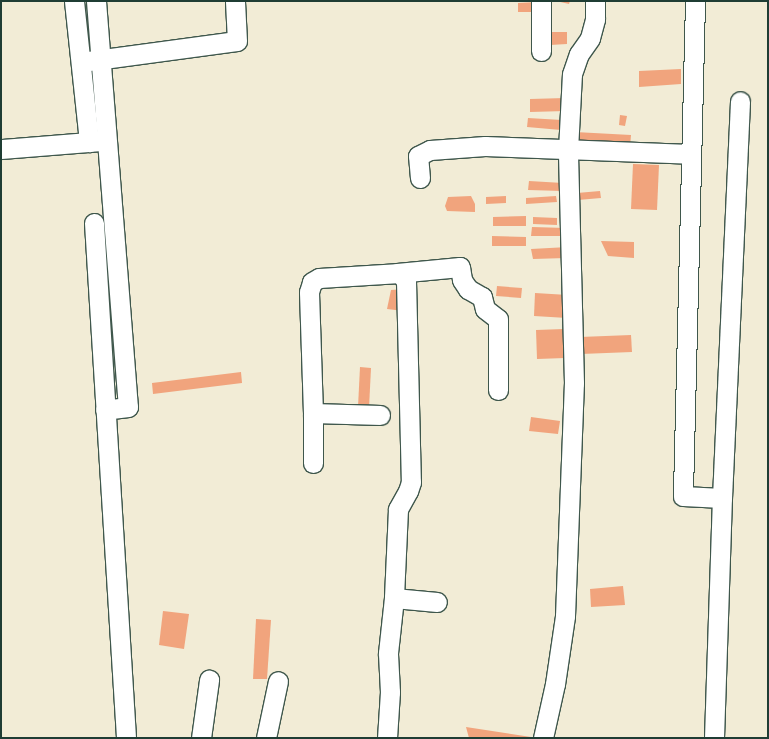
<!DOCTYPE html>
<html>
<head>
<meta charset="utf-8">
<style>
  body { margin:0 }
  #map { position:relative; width:769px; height:739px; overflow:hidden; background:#f2ecd6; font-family:"Shantell Sans",sans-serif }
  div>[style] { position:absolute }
  .building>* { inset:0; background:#f1a47d }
  .roads { filter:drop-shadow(1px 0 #3f574c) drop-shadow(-1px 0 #3f574c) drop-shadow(0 1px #3f574c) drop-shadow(0 -1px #3f574c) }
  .minor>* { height:19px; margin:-9.5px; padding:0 9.5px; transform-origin:9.5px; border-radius:9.5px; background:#fff }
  span { translate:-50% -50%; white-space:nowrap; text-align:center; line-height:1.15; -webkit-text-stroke:4px #fdfcf7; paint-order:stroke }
  .frame { position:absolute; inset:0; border:2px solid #1f3d34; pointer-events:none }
</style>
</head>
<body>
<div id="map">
  <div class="building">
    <i style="clip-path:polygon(556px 1px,570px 1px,569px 4px)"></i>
    <i style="clip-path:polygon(537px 2px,537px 12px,518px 12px,518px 3px)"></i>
    <i style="clip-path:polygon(550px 32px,567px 32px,567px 44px,550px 45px)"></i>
    <i style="clip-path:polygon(681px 69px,681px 84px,639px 87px,639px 71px)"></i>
    <i style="clip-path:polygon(565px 98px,566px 111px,530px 112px,530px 99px)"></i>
    <i style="clip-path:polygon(620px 115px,627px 116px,625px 126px,619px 125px)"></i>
    <i style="clip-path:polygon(528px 118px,562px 120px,561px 130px,527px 127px)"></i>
    <i style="clip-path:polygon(575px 132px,631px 135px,630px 147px,577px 143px)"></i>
    <i style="clip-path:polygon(633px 164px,659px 165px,657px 210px,631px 209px)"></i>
    <i style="clip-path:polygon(529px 181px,563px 183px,563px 191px,528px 190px)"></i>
    <i style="clip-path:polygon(600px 191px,601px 198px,578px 200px,577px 193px)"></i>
    <i style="clip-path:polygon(471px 196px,475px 204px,475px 212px,447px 211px,445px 206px,448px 197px)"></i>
    <i style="clip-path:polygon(506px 196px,506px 203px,486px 204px,486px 197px)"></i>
    <i style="clip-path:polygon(556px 196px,557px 202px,526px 204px,526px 198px)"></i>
    <i style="clip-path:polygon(526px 216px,526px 226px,493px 226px,493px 217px)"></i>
    <i style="clip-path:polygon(533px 217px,557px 218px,557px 225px,533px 224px)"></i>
    <i style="clip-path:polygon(532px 227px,566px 228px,566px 236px,531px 236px)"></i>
    <i style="clip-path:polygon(492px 236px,526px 237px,526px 246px,492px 246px)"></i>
    <i style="clip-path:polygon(601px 241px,634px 242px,634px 258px,608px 256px)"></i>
    <i style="clip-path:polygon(568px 247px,566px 258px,533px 259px,531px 249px)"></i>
    <i style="clip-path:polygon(497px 286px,522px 288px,521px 298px,496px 296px)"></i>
    <i style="clip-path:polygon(405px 289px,404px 311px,387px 309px,391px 290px)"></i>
    <i style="clip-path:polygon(535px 293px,568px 295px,567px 318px,534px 316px)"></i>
    <i style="clip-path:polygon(564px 329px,565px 358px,537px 359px,536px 330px)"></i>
    <i style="clip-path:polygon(631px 335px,632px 352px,581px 354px,580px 337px)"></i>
    <i style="clip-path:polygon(360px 367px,371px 368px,369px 408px,358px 407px)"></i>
    <i style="clip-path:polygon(241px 372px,242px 383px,153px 394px,152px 383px)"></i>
    <i style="clip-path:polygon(531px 417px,560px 421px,558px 434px,529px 431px)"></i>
    <i style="clip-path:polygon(623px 586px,625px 605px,591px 607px,590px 589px)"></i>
    <i style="clip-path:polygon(163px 611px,189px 614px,184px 649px,159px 645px)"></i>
    <i style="clip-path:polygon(256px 619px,271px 620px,267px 679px,253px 679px)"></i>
    <i style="clip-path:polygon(466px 727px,531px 737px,531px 738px,469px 738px)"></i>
  </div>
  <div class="roads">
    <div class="minor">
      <i style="left:74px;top:1px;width:142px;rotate:83.9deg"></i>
      <i style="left:96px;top:1px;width:407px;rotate:85.5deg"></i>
      <i style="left:128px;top:407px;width:23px;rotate:173deg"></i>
      <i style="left:541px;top:1px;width:50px;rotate:90deg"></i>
      <i style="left:695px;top:1px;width:495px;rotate:91.4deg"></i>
      <i style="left:683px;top:496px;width:39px;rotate:3deg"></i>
      <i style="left:81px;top:62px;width:157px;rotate:-7.7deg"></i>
      <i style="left:237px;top:41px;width:40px;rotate:-92.9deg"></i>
      <i style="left:1px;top:149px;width:100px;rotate:-4.6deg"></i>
      <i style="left:420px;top:178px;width:22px;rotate:-95deg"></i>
      <i style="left:418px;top:156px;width:13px;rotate:-27deg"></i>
      <i style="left:430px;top:150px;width:55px;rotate:-4.2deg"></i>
      <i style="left:485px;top:146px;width:205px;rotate:2.2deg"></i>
      <i style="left:94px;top:223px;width:516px;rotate:86.44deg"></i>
      <i style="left:397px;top:273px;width:63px;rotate:-5.4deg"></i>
      <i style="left:460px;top:267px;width:13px;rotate:81deg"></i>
      <i style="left:462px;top:280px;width:11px;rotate:56deg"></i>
      <i style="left:468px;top:289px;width:16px;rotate:30deg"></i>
      <i style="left:482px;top:297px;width:12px;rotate:76deg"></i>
      <i style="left:485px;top:309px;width:16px;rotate:38deg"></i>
      <i style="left:498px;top:319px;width:71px;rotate:90deg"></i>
      <i style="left:313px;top:413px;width:121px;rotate:-91.9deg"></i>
      <i style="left:309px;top:292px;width:10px;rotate:-73deg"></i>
      <i style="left:312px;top:282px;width:8px;rotate:-30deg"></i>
      <i style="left:319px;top:278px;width:81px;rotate:-3.5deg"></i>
      <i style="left:400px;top:273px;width:10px;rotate:53deg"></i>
      <i style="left:406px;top:281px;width:201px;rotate:88.6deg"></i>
      <i style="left:411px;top:482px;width:9px;rotate:108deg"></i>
      <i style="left:408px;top:491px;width:21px;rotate:119deg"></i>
      <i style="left:398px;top:509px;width:89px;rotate:92.6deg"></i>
      <i style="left:394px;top:598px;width:43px;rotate:5.3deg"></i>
      <i style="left:313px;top:463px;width:50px;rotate:-90deg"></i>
      <i style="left:313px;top:413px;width:67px;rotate:1.7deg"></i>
      <i style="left:201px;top:738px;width:59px;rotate:-82.1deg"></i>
      <i style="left:266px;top:738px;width:58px;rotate:-78.1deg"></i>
      <i style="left:387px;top:738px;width:46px;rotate:-86.3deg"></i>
      <i style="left:390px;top:692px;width:39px;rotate:-93deg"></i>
      <i style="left:388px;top:653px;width:55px;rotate:-83.8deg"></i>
      <i style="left:543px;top:738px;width:55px;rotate:-77.5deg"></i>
      <i style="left:555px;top:684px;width:69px;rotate:-81.6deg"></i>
      <i style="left:565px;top:616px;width:233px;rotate:-87.8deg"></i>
      <i style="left:574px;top:383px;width:233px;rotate:-91.5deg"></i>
      <i style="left:568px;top:150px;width:76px;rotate:-87deg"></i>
      <i style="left:572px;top:74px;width:21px;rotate:-71deg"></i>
      <i style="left:579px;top:54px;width:19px;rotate:-55deg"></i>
      <i style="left:590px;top:38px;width:20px;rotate:-75deg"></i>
      <i style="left:595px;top:19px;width:18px;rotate:-90deg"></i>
      <i style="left:714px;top:738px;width:240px;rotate:-88.1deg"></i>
      <i style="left:722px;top:498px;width:397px;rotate:-87.4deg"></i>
    </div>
  </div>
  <div class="frame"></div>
</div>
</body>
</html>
